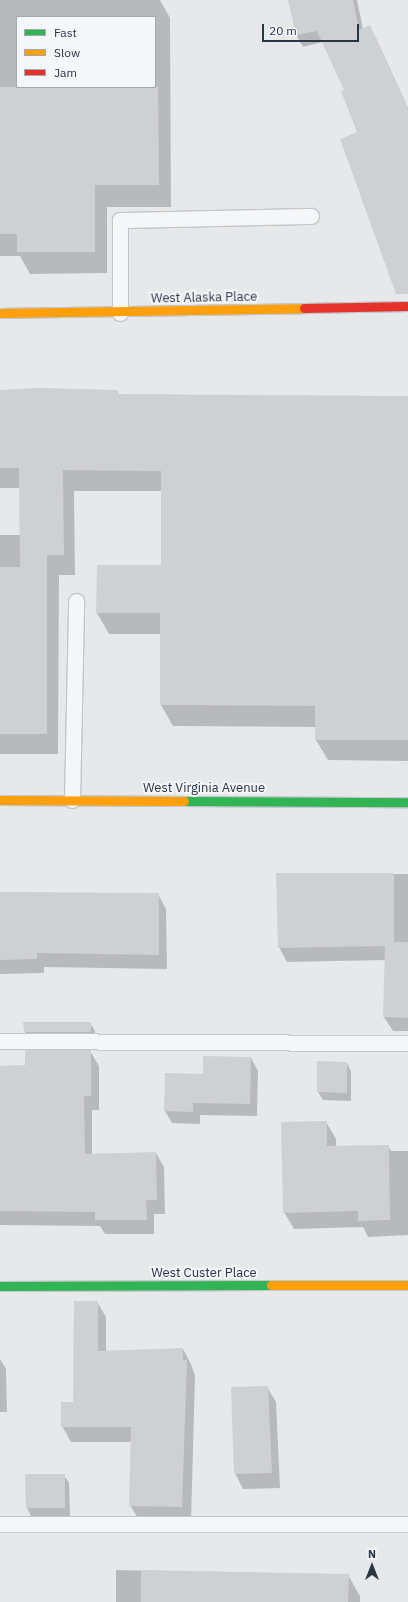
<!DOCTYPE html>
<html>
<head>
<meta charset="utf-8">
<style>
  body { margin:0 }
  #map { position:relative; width:408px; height:1602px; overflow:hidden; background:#e6e8ea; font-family:"IBM Plex Sans",sans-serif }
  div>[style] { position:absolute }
  .shadow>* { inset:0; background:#0003 }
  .building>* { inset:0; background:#ced0d3 }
  .roads { filter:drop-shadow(1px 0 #c4c6c8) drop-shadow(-1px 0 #c4c6c8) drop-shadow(0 1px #c4c6c8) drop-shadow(0 -1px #c4c6c8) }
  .lane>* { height:15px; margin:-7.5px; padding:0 7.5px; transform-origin:7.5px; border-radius:7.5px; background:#f5f6f7 }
  .fast>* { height:9px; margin:-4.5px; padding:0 4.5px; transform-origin:4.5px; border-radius:4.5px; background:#30b455 }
  .slow>* { height:9px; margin:-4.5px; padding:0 4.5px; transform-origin:4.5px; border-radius:4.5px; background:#ff9f0a }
  .jam>* { height:9px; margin:-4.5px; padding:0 4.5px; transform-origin:4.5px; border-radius:4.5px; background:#e5322d }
  span { translate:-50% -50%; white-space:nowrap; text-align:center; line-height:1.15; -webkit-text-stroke:4px #f4f6f9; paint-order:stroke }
  .street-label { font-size:13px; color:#2b3445 }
  .legend { position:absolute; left:16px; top:16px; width:140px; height:72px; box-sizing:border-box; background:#f4f6f9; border:1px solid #a4a8b1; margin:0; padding:5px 7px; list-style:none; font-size:12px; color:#2b3445 }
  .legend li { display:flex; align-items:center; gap:8px; height:20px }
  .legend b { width:20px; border:1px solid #a4a8b1 }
  .north { position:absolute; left:352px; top:1546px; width:40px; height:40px; -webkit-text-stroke:3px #f4f6f9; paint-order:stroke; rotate:0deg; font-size:11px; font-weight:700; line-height:16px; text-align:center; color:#2b3445 }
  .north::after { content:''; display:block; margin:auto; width:14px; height:18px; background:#2b3445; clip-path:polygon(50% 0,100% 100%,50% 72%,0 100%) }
  .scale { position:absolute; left:262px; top:24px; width:97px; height:18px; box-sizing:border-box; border:2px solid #2b3445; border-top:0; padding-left:5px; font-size:12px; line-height:14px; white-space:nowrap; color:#2b3445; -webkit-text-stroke:3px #f4f6f9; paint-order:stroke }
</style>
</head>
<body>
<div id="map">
  <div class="shadow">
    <i style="clip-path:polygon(evenodd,0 0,160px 0,170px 18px,171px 207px,107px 207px,107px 273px,30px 274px,20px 256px,0 256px,0 0,17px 17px,155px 17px,155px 87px,17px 87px,17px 17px)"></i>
    <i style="clip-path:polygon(289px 0,357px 0,363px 29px,369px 26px,376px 38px,408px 108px,408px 285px,345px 90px,323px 42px,303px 47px,296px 35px)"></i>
    <i style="clip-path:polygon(0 390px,117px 391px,120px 395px,408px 397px,408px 761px,328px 760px,316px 740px,316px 727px,173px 726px,161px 705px,161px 634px,109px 634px,97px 613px,98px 566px,162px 566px,162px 491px,74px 491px,75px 575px,59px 575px,58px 754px,0 754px,0 535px,21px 535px,20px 488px,0 488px)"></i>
    <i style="clip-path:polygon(277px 874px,408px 874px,408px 1031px,393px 1031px,384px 1017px,386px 960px,287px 962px,279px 947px)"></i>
    <i style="clip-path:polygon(0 894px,158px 894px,166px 909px,167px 969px,44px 967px,44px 973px,0 974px)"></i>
    <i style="clip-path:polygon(90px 1023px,95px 1031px,95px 1040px,29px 1040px,25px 1032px)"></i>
    <i style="clip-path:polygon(90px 1051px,99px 1066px,99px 1110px,92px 1110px,92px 1155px,156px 1153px,164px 1167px,165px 1214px,154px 1214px,154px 1234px,105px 1234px,100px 1226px,0 1225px,0 1067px,26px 1066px)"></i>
    <i style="clip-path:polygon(251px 1058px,258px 1071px,257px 1116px,200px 1115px,200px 1124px,172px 1123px,165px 1111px,204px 1075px)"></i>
    <i style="clip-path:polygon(318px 1062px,347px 1063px,351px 1071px,351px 1101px,323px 1100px,318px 1092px)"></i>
    <i style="clip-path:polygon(326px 1122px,336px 1139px,336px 1147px,388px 1146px,391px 1151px,408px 1151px,408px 1235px,368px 1237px,363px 1227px,294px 1229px,284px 1212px)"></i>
    <i style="clip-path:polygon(97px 1302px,106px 1317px,106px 1352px,183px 1349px,191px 1364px,195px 1376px,191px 1522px,139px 1520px,130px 1505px,131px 1442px,71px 1442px,62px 1426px,74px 1403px)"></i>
    <i style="clip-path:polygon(0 1359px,6px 1369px,7px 1412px,0 1412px)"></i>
    <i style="clip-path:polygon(267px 1387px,276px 1402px,280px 1488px,243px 1489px,235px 1473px)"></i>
    <i style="clip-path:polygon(26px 1475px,64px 1475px,69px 1483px,70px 1516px,31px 1516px,27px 1508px)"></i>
    <i style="clip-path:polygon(116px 1570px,348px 1575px,360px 1596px,360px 1602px,116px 1602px)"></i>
  </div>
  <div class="building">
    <i style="clip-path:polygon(288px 0,353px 0,359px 30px,370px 25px,408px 109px,408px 294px,396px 294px,340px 139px,357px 132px,341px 91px,344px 90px,317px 31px,296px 35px)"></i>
    <i style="clip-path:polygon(0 87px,158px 87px,159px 185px,95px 185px,95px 252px,17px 252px,17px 234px,0 234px)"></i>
    <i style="clip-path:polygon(39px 388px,118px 390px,118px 394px,408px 396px,408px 740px,315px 740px,315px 706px,160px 705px,160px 613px,96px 613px,97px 565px,161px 565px,161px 471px,63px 470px,64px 555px,47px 555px,47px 734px,0 734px,0 567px,20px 567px,19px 468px,0 468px,0 390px)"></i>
    <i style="clip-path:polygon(276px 873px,394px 873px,394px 942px,408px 942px,408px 1018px,383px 1017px,385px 946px,278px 948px)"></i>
    <i style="clip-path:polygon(0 892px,159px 893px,159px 955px,37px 953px,37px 959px,0 960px)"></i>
    <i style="clip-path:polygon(23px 1022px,91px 1022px,91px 1032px,24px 1032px)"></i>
    <i style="clip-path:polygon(25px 1050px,91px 1050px,91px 1096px,84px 1096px,85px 1154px,156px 1152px,157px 1200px,146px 1200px,147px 1220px,95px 1220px,95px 1212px,0 1211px,0 1066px,25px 1065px)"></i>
    <i style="clip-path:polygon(203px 1056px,251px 1057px,250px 1104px,193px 1103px,193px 1112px,164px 1111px,165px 1073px,203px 1074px)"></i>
    <i style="clip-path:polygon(317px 1061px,347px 1062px,347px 1093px,317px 1092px)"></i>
    <i style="clip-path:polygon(327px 1121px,327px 1146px,389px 1145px,390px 1220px,358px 1221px,358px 1211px,283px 1213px,281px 1122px)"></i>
    <i style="clip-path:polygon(74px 1301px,98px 1301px,98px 1351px,183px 1348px,183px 1360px,187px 1360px,182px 1507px,129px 1506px,131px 1427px,61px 1427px,61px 1402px,73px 1402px)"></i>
    <i style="clip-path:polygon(268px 1386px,272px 1473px,234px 1474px,231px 1387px)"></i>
    <i style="clip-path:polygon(25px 1474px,65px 1474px,65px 1508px,26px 1508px)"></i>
    <i style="clip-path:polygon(141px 1570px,349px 1574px,348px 1602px,141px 1602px)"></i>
  </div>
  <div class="roads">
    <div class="lane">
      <i style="left:120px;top:313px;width:93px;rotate:-90deg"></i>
      <i style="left:120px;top:220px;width:191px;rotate:-1.2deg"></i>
      <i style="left:72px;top:800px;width:199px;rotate:-88.8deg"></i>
      <i style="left:0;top:1041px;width:408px;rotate:0.3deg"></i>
      <i style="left:0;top:1524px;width:408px"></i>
    </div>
    <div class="fast">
      <i style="left:184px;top:801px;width:224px;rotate:0.3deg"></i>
      <i style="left:0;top:1286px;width:271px;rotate:-0.2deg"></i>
    </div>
    <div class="slow">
      <i style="left:0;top:313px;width:304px;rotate:-0.9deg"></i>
      <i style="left:0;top:800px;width:184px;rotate:0.3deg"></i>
      <i style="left:271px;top:1285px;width:137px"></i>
    </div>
    <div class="jam">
      <i style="left:304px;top:308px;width:104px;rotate:-1.1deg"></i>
    </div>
  </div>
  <div class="street-label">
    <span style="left:204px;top:298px;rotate:-1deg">West Alaska Place</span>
    <span style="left:204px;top:788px">West Virginia Avenue</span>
    <span style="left:204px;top:1273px">West Custer Place</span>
  </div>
  <ul class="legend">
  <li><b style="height:5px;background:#30b455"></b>Fast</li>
  <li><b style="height:5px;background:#ff9f0a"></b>Slow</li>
  <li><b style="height:5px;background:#e5322d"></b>Jam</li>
  </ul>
  <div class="north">N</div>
  <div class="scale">20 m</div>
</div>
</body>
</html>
